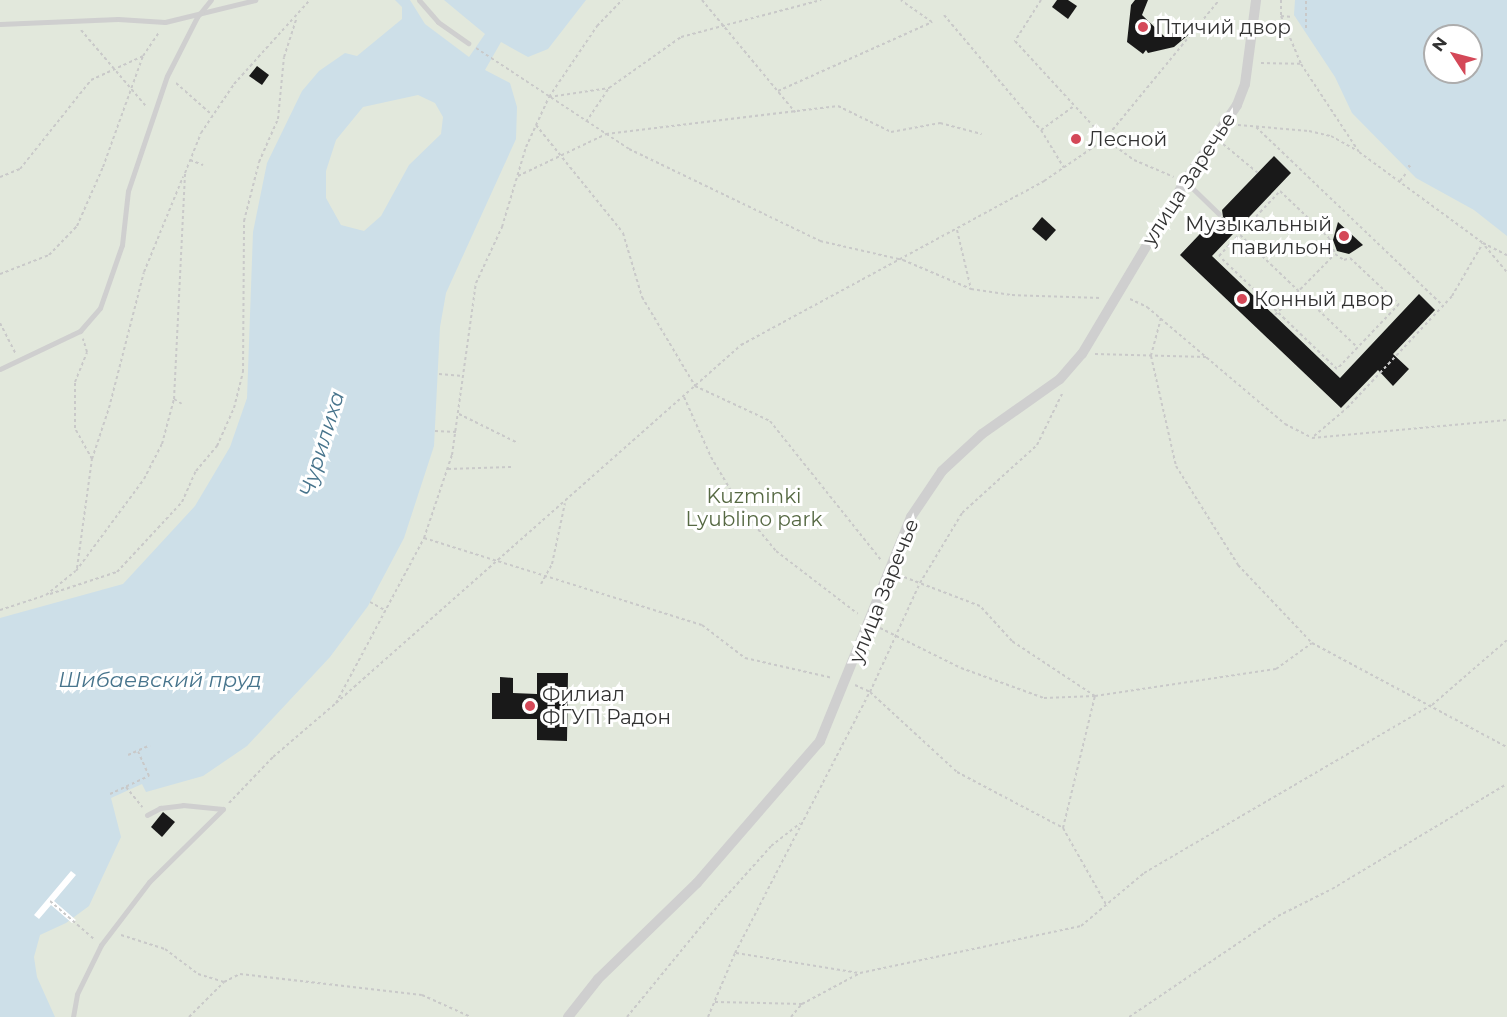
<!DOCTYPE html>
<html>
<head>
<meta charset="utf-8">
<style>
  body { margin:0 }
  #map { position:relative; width:1507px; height:1017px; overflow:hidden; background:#fff; font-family:Montserrat,sans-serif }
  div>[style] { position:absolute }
  .green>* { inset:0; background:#e2e8dc }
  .water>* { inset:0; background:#cddfe8 }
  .pier>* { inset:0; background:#fff }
  .building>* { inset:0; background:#191919 }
  .path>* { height:2px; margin-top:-1px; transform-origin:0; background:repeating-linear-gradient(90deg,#c9c9c9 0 3px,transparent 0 6px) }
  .lane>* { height:5px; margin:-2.5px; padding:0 2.5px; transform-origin:2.5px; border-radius:2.5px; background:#cfcfcf }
  .street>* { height:10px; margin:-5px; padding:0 5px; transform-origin:5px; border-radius:5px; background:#cfcfcf }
  .dots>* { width:16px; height:16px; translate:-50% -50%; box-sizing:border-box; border:3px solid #fff; border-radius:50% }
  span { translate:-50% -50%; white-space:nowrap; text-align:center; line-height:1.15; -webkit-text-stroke:6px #fff; paint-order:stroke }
  .poi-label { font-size:20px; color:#323232 }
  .left { translate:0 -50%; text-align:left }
  .right { translate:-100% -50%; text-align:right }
  .street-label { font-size:20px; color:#323232 }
  .park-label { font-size:20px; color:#566943 }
  .water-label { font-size:21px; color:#47748c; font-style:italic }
  .north { position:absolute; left:1423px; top:24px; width:60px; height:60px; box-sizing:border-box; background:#fff; border:2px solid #adadad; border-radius:50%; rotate:306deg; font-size:16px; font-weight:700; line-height:24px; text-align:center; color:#323232 }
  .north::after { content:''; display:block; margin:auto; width:21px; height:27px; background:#d44858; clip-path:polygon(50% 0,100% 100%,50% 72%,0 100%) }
</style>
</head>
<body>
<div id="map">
  <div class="green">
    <i style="clip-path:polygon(evenodd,0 0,1507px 0,1507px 1017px,0 1017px,0 0,1435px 36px,1471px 36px,1471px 72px,1435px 72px,1435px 36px)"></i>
  </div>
  <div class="water">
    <i style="clip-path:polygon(evenodd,395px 0,410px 0,425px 24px,469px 57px,485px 34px,444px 0,586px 0,548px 49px,528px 57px,501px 42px,485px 70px,510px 83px,517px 107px,516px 139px,446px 293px,440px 327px,434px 446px,404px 538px,368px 606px,330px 657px,247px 746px,203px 776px,146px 792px,142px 784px,111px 798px,121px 837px,89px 906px,66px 923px,40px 935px,34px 957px,37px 977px,55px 1017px,0 1017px,0 618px,123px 584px,195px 506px,230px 447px,247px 398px,253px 232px,267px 163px,302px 91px,319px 71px,345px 53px,357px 56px,402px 19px,402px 7px,395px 0,418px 95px,435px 103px,443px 117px,441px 134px,409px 165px,381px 216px,364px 231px,341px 225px,326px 198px,326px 171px,336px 140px,363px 107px,418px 95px)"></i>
    <i style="clip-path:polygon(evenodd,1295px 0,1507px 0,1507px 236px,1474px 210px,1416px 178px,1352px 113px,1335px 77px,1294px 15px,1295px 0,1435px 36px,1471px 36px,1471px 72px,1435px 72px,1435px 36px)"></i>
  </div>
  <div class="pier">
    <i style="clip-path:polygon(71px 871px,76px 875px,54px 901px,76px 920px,72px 923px,51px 905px,39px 919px,34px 915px)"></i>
  </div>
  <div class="building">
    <i style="clip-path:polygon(1057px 0,1068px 0,1077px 6px,1068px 19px,1052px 7px)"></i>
    <i style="clip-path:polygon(1135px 0,1148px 0,1142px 15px,1165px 37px,1196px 20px,1200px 25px,1174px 47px,1148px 53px,1146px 50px,1143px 54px,1127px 42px,1131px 5px)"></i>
    <i style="clip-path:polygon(257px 66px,269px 75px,262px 85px,249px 76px)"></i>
    <i style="clip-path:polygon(1274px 156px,1291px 173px,1212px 256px,1340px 378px,1419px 294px,1435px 310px,1393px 354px,1409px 369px,1393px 386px,1378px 370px,1341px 408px,1180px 255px,1216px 217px,1223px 217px,1222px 210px)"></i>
    <i style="clip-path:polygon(1042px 217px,1056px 230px,1046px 241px,1032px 229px)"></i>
    <i style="clip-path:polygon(1338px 222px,1363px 245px,1349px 254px,1337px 251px,1333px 240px)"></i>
    <i style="clip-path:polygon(537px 673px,568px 673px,567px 741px,537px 740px,537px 719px,492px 719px,492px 693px,500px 693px,500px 677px,513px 678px,513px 693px,537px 694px)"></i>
    <i style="clip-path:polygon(163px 812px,175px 822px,162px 837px,151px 827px)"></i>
  </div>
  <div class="path">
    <i style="left:702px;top:0;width:146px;rotate:50.3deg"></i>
    <i style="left:1041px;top:0;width:49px;rotate:122.4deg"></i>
    <i style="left:1015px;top:41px;width:133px;rotate:47.4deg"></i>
    <i style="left:1105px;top:139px;width:180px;rotate:-50.6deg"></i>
    <i style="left:1281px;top:0;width:16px;rotate:90deg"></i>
    <i style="left:1281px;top:16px;width:52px;rotate:67.4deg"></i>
    <i style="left:1301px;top:64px;width:105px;rotate:56.6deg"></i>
    <i style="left:1359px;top:152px;width:154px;rotate:36.3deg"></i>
    <i style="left:1483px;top:243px;width:27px;rotate:27deg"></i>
    <i style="left:944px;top:15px;width:150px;rotate:49.9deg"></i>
    <i style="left:1041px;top:130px;width:41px;rotate:-36deg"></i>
    <i style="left:1281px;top:16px;width:12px;rotate:5deg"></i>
    <i style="left:1306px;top:28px;width:28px;rotate:-90deg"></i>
    <i style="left:81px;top:30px;width:100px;rotate:49.5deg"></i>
    <i style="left:476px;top:48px;width:183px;rotate:33.4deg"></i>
    <i style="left:629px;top:149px;width:212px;rotate:25.7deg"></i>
    <i style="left:820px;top:241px;width:85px;rotate:12.9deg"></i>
    <i style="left:903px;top:260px;width:74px;rotate:23.1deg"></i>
    <i style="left:971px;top:289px;width:41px;rotate:8.3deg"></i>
    <i style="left:1012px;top:295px;width:89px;rotate:1.9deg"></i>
    <i style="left:1261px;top:63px;width:39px;rotate:1deg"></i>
    <i style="left:176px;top:83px;width:48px;rotate:41.6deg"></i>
    <i style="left:778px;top:91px;width:169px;rotate:-24.1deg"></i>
    <i style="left:932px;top:22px;width:38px;rotate:-145deg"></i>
    <i style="left:549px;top:97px;width:61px;rotate:-8.5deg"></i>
    <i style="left:609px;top:88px;width:88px;rotate:-35.3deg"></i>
    <i style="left:681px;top:37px;width:145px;rotate:-14.8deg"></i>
    <i style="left:586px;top:122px;width:41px;rotate:-55.9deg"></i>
    <i style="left:536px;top:125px;width:139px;rotate:51.1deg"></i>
    <i style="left:623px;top:233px;width:67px;rotate:73.5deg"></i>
    <i style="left:642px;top:297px;width:104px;rotate:59.2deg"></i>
    <i style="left:695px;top:386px;width:83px;rotate:25deg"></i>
    <i style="left:770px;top:421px;width:178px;rotate:51.4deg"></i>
    <i style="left:1238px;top:125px;width:71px;rotate:4.8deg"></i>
    <i style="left:1309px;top:131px;width:23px;rotate:13deg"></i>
    <i style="left:1331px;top:136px;width:29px;rotate:29deg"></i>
    <i style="left:1256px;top:127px;width:257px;rotate:43.7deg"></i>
    <i style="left:1041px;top:130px;width:44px;rotate:58.8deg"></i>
    <i style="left:1223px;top:144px;width:45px;rotate:39.6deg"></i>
    <i style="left:190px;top:160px;width:14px;rotate:21deg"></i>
    <i style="left:1408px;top:165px;width:4px;rotate:45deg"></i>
    <i style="left:518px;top:176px;width:98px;rotate:-25.5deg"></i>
    <i style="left:606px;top:134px;width:234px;rotate:-6.9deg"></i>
    <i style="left:838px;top:106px;width:59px;rotate:26.1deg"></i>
    <i style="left:891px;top:132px;width:50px;rotate:-10.4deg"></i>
    <i style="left:940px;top:123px;width:43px;rotate:14.7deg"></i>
    <i style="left:0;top:177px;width:22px;rotate:-22deg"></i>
    <i style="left:20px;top:169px;width:114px;rotate:-51.4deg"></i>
    <i style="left:91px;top:80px;width:57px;rotate:-24.8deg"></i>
    <i style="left:143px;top:56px;width:29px;rotate:-56deg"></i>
    <i style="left:1400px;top:181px;width:11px;rotate:-52deg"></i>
    <i style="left:1280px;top:191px;width:68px;rotate:43.8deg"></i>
    <i style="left:1329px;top:238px;width:17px;rotate:69deg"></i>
    <i style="left:1335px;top:254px;width:11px;rotate:34deg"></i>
    <i style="left:1344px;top:260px;width:6px;rotate:-18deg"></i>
    <i style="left:1350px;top:258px;width:67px;rotate:43.2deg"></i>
    <i style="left:1399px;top:304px;width:90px;rotate:133.6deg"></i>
    <i style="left:1337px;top:369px;width:163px;rotate:-136.2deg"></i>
    <i style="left:1219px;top:256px;width:89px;rotate:-46.8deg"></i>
    <i style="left:957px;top:230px;width:61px;rotate:76.7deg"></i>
    <i style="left:1236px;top:231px;width:168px;rotate:43.8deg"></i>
    <i style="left:1485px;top:246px;width:34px;rotate:50deg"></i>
    <i style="left:0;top:274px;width:53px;rotate:-21.2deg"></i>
    <i style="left:49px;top:255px;width:40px;rotate:-46deg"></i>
    <i style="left:77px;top:226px;width:64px;rotate:-66.2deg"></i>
    <i style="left:103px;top:167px;width:118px;rotate:-70.2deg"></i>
    <i style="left:1130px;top:299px;width:19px;rotate:25deg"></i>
    <i style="left:1147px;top:307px;width:181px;rotate:40.3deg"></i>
    <i style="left:1285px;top:424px;width:30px;rotate:27deg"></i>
    <i style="left:1312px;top:438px;width:196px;rotate:-5.3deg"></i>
    <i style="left:1275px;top:315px;width:84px;rotate:-45.5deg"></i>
    <i style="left:1161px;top:318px;width:39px;rotate:105deg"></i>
    <i style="left:1151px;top:356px;width:113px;rotate:77.2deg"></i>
    <i style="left:1176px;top:466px;width:117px;rotate:57.9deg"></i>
    <i style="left:1238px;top:565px;width:108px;rotate:46.5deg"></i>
    <i style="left:1312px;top:643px;width:221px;rotate:28.1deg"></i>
    <i style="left:0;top:323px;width:34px;rotate:63deg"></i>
    <i style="left:1095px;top:354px;width:111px;rotate:1.5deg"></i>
    <i style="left:439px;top:374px;width:24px;rotate:5deg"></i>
    <i style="left:684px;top:397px;width:66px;rotate:65.8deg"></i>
    <i style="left:711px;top:457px;width:63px;rotate:59.3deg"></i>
    <i style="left:743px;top:511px;width:52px;rotate:50.5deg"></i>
    <i style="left:776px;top:551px;width:103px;rotate:37.5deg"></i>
    <i style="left:174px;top:399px;width:9px;rotate:32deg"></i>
    <i style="left:459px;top:414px;width:66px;rotate:26.2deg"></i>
    <i style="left:435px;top:431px;width:21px;rotate:3deg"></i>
    <i style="left:1314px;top:436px;width:43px;rotate:-40.3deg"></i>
    <i style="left:1347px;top:408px;width:154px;rotate:-46.8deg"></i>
    <i style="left:1452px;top:296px;width:61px;rotate:-59.7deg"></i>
    <i style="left:92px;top:459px;width:54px;rotate:-71.6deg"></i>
    <i style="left:109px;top:408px;width:140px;rotate:-75.6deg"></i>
    <i style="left:144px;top:272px;width:103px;rotate:-67.7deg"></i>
    <i style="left:448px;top:469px;width:63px;rotate:-1.8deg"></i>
    <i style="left:424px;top:538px;width:291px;rotate:17.4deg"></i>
    <i style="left:702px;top:625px;width:54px;rotate:37.5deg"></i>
    <i style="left:745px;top:658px;width:90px;rotate:12.8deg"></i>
    <i style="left:77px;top:568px;width:110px;rotate:-82.2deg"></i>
    <i style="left:92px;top:459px;width:35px;rotate:-119deg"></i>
    <i style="left:75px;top:428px;width:46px;rotate:-90deg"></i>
    <i style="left:75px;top:382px;width:32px;rotate:-68deg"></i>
    <i style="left:87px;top:352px;width:14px;rotate:-107deg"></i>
    <i style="left:541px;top:584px;width:23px;rotate:-61deg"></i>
    <i style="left:552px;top:564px;width:62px;rotate:-78deg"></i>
    <i style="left:50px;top:594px;width:71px;rotate:-18.2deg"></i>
    <i style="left:117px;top:572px;width:96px;rotate:-47.1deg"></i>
    <i style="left:182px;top:502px;width:34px;rotate:-66deg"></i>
    <i style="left:196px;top:471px;width:33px;rotate:-50deg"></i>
    <i style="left:217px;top:446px;width:42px;rotate:-65.9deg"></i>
    <i style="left:234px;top:408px;width:37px;rotate:-76deg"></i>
    <i style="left:243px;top:372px;width:151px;rotate:-89.6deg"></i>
    <i style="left:244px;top:221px;width:61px;rotate:-75.7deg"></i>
    <i style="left:259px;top:162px;width:47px;rotate:-66.2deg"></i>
    <i style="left:278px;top:119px;width:62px;rotate:-84.5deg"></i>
    <i style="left:284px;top:57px;width:42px;rotate:-72deg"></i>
    <i style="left:370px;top:602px;width:18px;rotate:29deg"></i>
    <i style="left:0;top:610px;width:48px;rotate:-18.1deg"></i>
    <i style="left:46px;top:595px;width:38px;rotate:-39deg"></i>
    <i style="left:76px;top:571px;width:114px;rotate:-53.5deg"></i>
    <i style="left:144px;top:479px;width:39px;rotate:-63deg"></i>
    <i style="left:162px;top:444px;width:47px;rotate:-75.1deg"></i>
    <i style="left:174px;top:399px;width:226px;rotate:-87.2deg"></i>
    <i style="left:185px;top:173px;width:43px;rotate:-68.2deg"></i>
    <i style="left:201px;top:133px;width:59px;rotate:-56deg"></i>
    <i style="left:234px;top:84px;width:113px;rotate:-47.9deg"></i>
    <i style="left:880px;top:628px;width:90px;rotate:26.3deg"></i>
    <i style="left:961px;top:668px;width:88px;rotate:19.9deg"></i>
    <i style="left:1044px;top:698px;width:51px;rotate:-2.2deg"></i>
    <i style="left:1095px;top:696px;width:100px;rotate:-146.5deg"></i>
    <i style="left:1012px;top:641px;width:47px;rotate:-132.4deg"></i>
    <i style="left:980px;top:606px;width:87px;rotate:-159.1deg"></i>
    <i style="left:855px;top:685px;width:17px;rotate:25deg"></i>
    <i style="left:870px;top:692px;width:118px;rotate:42.6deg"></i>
    <i style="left:957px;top:772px;width:120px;rotate:27.8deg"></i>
    <i style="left:1063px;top:828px;width:90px;rotate:60.6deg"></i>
    <i style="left:336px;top:703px;width:541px;rotate:-41.48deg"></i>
    <i style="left:741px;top:345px;width:345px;rotate:-28.4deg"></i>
    <i style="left:1044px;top:181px;width:74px;rotate:-34.5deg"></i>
    <i style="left:1105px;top:139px;width:36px;rotate:36deg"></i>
    <i style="left:1134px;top:160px;width:43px;rotate:23deg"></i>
    <i style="left:128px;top:755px;width:24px;rotate:-24deg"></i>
    <i style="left:126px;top:787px;width:26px;rotate:51deg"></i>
    <i style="left:110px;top:794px;width:43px;rotate:-24.8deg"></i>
    <i style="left:149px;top:776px;width:27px;rotate:-114deg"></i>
    <i style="left:229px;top:803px;width:64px;rotate:-46.3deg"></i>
    <i style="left:273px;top:757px;width:83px;rotate:-40.6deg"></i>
    <i style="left:336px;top:703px;width:187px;rotate:-61.9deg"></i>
    <i style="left:424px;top:538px;width:88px;rotate:-71.4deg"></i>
    <i style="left:452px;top:455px;width:174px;rotate:-82.1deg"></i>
    <i style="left:476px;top:283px;width:62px;rotate:-65.1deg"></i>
    <i style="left:502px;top:227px;width:84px;rotate:-73.3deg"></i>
    <i style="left:526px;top:147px;width:55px;rotate:-65.3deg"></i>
    <i style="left:549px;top:97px;width:86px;rotate:-55.9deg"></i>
    <i style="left:597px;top:26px;width:36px;rotate:-46deg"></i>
    <i style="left:1063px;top:828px;width:136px;rotate:-76.4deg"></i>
    <i style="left:1095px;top:696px;width:183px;rotate:-8.5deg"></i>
    <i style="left:1276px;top:669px;width:44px;rotate:-35.8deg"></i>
    <i style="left:50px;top:901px;width:58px;rotate:40.8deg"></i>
    <i style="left:121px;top:935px;width:46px;rotate:17.7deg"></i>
    <i style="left:165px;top:949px;width:41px;rotate:37.1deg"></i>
    <i style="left:198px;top:974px;width:27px;rotate:17deg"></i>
    <i style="left:224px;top:982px;width:18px;rotate:-27deg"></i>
    <i style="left:240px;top:974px;width:183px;rotate:6.6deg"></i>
    <i style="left:422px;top:995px;width:54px;rotate:24.2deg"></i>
    <i style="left:736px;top:953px;width:126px;rotate:9.2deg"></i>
    <i style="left:715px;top:1002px;width:87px;rotate:1.3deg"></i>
    <i style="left:189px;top:1017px;width:49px;rotate:-45deg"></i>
    <i style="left:627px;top:1017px;width:149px;rotate:-50.7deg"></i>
    <i style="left:721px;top:902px;width:75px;rotate:-48.2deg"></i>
    <i style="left:771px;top:846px;width:37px;rotate:-38deg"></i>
    <i style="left:708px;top:1017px;width:69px;rotate:-67.1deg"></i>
    <i style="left:735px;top:953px;width:294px;rotate:-62.7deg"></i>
    <i style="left:870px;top:692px;width:120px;rotate:-65.4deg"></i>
    <i style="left:920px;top:583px;width:82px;rotate:-59deg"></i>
    <i style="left:962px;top:513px;width:101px;rotate:-42.2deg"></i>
    <i style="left:1037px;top:445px;width:57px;rotate:-63.9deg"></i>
    <i style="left:791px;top:1017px;width:17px;rotate:-50deg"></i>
    <i style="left:802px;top:1004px;width:66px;rotate:-28.1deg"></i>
    <i style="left:860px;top:973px;width:226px;rotate:-12deg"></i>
    <i style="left:1081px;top:926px;width:82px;rotate:-40.1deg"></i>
    <i style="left:1144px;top:873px;width:333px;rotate:-30.3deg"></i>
    <i style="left:1432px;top:705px;width:99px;rotate:-40.9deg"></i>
    <i style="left:1129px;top:1017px;width:180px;rotate:-34.1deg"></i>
    <i style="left:1278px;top:916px;width:60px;rotate:-26.6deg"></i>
    <i style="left:1332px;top:889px;width:204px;rotate:-31deg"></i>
  </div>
  <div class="lane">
    <i style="left:419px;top:0;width:29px;rotate:49deg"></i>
    <i style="left:438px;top:22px;width:37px;rotate:35deg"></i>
    <i style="left:0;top:24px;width:118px;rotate:-2.4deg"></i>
    <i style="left:118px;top:19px;width:47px;rotate:3.7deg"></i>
    <i style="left:165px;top:22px;width:93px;rotate:-13.7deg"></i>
    <i style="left:1185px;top:181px;width:47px;rotate:44.1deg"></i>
    <i style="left:0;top:369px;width:89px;rotate:-25.4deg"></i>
    <i style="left:80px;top:331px;width:30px;rotate:-49deg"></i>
    <i style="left:100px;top:308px;width:67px;rotate:-70.8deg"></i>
    <i style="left:122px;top:245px;width:54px;rotate:-83.7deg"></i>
    <i style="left:128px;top:191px;width:121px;rotate:-71.3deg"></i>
    <i style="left:167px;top:76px;width:66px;rotate:-63deg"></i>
    <i style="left:197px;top:17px;width:22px;rotate:-51deg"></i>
    <i style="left:147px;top:815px;width:15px;rotate:-28deg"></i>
    <i style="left:160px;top:808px;width:23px;rotate:-7deg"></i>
    <i style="left:183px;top:805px;width:40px;rotate:5.7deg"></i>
    <i style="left:73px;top:1017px;width:23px;rotate:-80deg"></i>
    <i style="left:77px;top:994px;width:55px;rotate:-63.9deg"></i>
    <i style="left:101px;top:945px;width:79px;rotate:-52.7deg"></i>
    <i style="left:149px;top:882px;width:104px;rotate:-44.6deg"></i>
  </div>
  <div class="street">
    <i style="left:568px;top:1017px;width:48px;rotate:-51.7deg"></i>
    <i style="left:598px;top:979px;width:138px;rotate:-44.1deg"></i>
    <i style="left:697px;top:883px;width:188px;rotate:-49.1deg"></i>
    <i style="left:820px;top:741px;width:242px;rotate:-67.9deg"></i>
    <i style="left:911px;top:517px;width:55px;rotate:-56deg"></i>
    <i style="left:942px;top:471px;width:54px;rotate:-42.8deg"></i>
    <i style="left:982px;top:434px;width:95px;rotate:-35.2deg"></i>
    <i style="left:1060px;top:379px;width:33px;rotate:-49deg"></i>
    <i style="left:1082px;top:354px;width:201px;rotate:-59.2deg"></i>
    <i style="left:1185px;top:181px;width:92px;rotate:-55.6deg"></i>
    <i style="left:1237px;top:105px;width:22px;rotate:-69deg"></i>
    <i style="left:1245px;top:84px;width:85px;rotate:-82.5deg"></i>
  </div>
  <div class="dots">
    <i style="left:1143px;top:27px;background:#d44858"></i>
    <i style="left:1076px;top:139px;background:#d44858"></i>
    <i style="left:1344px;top:236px;background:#d44858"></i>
    <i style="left:1242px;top:299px;background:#d44858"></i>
    <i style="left:530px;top:706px;background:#d44858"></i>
  </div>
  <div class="poi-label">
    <span class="left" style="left:1155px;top:27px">Птичий двор</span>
    <span class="left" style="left:1088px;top:139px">Лесной</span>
    <span class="right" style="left:1332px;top:236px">Музыкальный<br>павильон</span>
    <span class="left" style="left:1254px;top:299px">Конный двор</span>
    <span class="left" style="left:542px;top:706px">Филиал<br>ФГУП Радон</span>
  </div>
  <div class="street-label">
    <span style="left:1189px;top:179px;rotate:-57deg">улица Заречье</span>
    <span style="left:884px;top:591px;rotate:-68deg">улица Заречье</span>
  </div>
  <div class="park-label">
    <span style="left:754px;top:508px">Kuzminki<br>Lyublino park</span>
  </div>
  <div class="water-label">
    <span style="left:322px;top:444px;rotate:-73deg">Чурилиха</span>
    <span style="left:160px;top:680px">Шибаевский пруд</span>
  </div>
  <div class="north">N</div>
</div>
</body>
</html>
